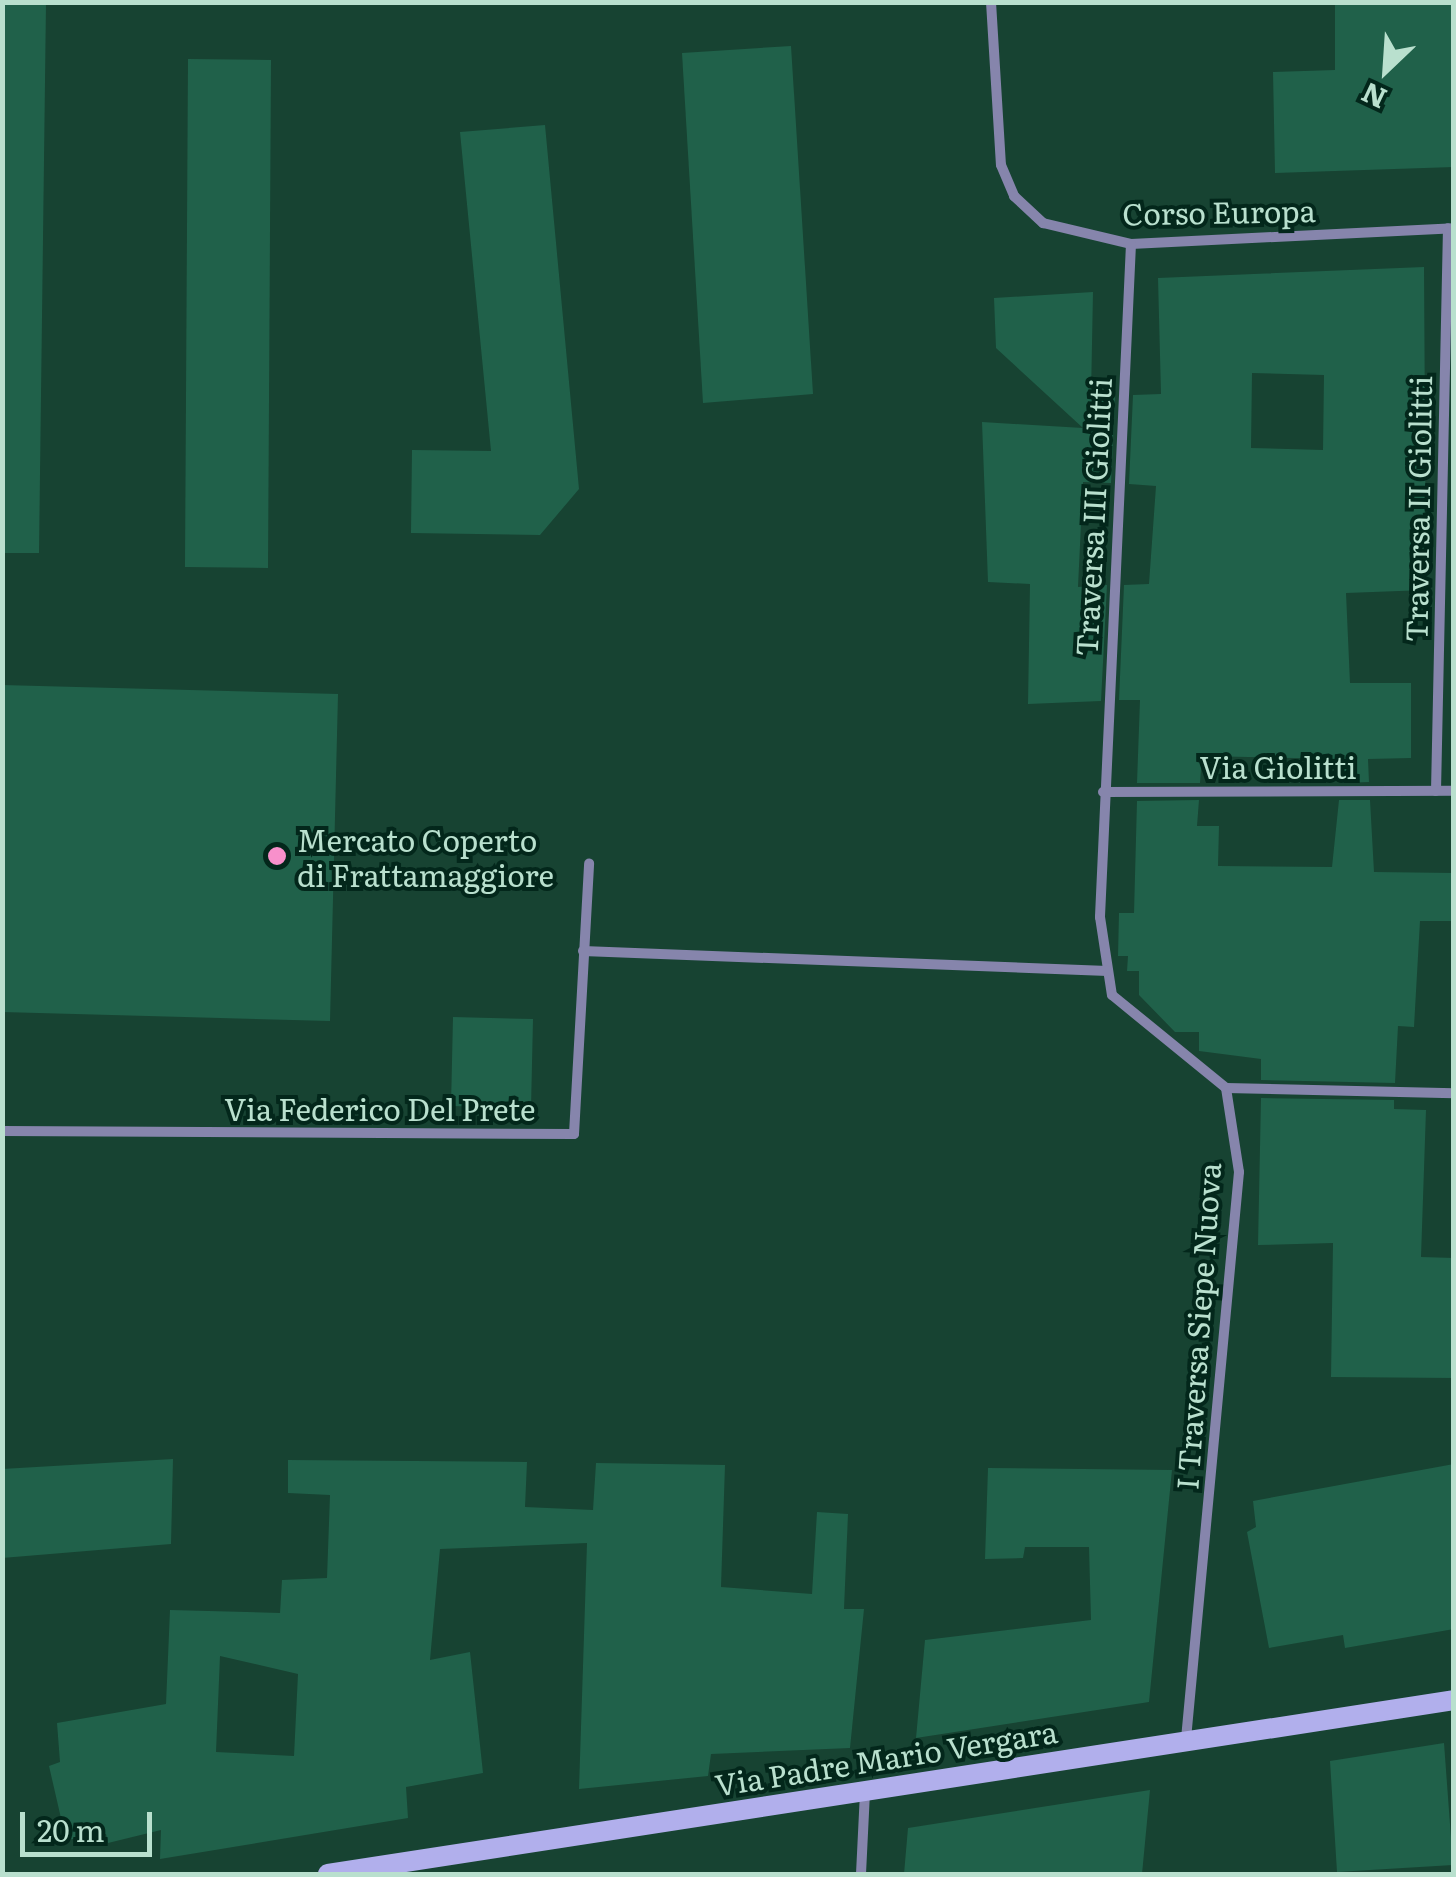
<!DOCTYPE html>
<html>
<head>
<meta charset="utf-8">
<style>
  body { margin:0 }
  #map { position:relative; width:1456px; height:1877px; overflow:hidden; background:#174332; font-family:Literata,serif }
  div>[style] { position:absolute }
  .building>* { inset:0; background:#20614a }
  .street>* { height:10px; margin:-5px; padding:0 5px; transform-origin:5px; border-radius:5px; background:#8685ac }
  .secondary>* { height:20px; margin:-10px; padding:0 10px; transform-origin:10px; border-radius:10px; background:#b1afec }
  .dots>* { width:28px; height:28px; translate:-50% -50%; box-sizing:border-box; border:5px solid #03271b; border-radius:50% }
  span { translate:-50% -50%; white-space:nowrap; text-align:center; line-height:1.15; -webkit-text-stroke:8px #03271b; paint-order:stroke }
  .street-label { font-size:30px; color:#b9e0ce }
  .poi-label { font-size:30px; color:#b9e0ce }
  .left { translate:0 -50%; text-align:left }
  .frame { position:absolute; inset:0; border:5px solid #b9e0ce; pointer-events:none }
  .north { position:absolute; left:1336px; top:20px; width:100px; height:100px; -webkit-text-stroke:8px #03271b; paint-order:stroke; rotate:205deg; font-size:28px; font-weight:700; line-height:40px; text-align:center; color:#b9e0ce }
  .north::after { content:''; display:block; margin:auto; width:35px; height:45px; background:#b9e0ce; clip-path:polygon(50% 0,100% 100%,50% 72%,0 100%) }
  .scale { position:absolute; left:20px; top:1812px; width:132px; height:45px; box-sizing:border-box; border:5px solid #b9e0ce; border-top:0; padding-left:12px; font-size:30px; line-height:35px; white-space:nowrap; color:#b9e0ce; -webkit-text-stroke:8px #03271b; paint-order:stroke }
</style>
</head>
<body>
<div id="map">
  <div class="building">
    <i style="clip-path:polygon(2px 2px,46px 2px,39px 553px,2px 553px)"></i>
    <i style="clip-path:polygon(1335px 2px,1454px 2px,1454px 167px,1275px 173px,1273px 72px,1335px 70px)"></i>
    <i style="clip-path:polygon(791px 46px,813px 394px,703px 403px,682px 53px)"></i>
    <i style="clip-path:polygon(188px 59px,271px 60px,268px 568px,185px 567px)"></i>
    <i style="clip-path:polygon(545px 125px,579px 489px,540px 535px,411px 533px,412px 450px,491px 451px,460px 132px)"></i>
    <i style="clip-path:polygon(evenodd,1424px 267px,1426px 590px,1346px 593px,1350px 683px,1411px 683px,1411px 758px,1368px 759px,1369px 782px,1341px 783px,1344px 759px,1202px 756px,1200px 783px,1137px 783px,1140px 700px,1119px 700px,1124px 585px,1149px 584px,1156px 486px,1129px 484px,1133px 395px,1161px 394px,1158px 278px,1424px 267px,1252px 373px,1324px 375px,1323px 450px,1251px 448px,1252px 373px)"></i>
    <i style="clip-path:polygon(1093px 292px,1091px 396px,1115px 396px,1111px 483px,1083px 482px,1078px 587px,1107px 585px,1101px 701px,1028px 704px,1030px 584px,988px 582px,982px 422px,1083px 428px,996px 348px,994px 298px)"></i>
    <i style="clip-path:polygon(2px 685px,338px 694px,330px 1021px,2px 1012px)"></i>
    <i style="clip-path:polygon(1199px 800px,1197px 826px,1219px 826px,1218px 866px,1332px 867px,1339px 800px,1370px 800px,1374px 872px,1454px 873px,1454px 921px,1420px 921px,1414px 1027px,1398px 1026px,1395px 1083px,1261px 1080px,1261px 1059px,1199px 1051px,1199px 1032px,1175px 1032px,1139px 995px,1139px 971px,1127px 971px,1128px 956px,1118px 956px,1119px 913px,1134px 913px,1137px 801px)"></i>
    <i style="clip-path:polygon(453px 1017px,533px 1019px,531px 1108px,451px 1106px)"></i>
    <i style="clip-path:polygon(1261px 1098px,1394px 1100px,1394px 1109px,1426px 1110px,1421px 1257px,1454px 1258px,1454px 1378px,1331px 1377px,1333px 1243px,1258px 1245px)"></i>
    <i style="clip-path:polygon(173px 1459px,171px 1544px,2px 1558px,2px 1469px)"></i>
    <i style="clip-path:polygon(evenodd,288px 1460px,527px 1462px,525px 1507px,593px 1510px,596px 1463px,725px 1465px,721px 1587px,812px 1594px,817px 1512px,848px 1514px,844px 1609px,864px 1609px,850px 1748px,711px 1754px,708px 1776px,579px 1789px,587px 1543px,440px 1549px,430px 1660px,470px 1652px,483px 1773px,406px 1787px,408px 1818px,160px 1859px,161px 1830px,108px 1843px,106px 1834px,66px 1840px,49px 1766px,60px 1762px,57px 1723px,166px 1704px,170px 1610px,280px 1613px,282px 1580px,327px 1578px,330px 1495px,288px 1493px,288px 1460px,220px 1656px,298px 1674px,294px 1756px,216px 1752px,220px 1656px)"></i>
    <i style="clip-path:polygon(1454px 1464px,1454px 1629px,1345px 1648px,1343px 1635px,1269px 1648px,1247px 1532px,1256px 1527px,1253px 1501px)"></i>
    <i style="clip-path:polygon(988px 1468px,1172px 1470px,1149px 1702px,916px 1738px,925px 1640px,1091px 1620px,1089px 1547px,1025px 1547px,1023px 1558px,985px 1559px)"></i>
    <i style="clip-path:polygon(1444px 1743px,1453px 1865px,1337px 1872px,1330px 1761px)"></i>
    <i style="clip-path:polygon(1150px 1790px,1142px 1874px,904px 1874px,908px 1828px)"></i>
  </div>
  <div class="street">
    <i style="left:991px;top:2px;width:163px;rotate:86.5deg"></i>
    <i style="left:1001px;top:165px;width:34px;rotate:67deg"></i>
    <i style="left:1014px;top:196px;width:40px;rotate:43deg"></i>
    <i style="left:1043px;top:223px;width:90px;rotate:13.4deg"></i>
    <i style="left:1131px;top:244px;width:323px;rotate:-2.8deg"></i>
    <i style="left:1131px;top:244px;width:674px;rotate:92.64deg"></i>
    <i style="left:1100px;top:917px;width:79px;rotate:81.3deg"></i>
    <i style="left:1112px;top:995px;width:147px;rotate:39.2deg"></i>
    <i style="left:1226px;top:1088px;width:85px;rotate:81.2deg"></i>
    <i style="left:1239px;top:1172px;width:569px;rotate:95.34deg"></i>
    <i style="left:1436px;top:791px;width:563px;rotate:-88.78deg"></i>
    <i style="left:1103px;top:792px;width:351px;rotate:-0.2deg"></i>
    <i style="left:583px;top:951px;width:525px;rotate:2.18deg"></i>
    <i style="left:1226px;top:1088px;width:228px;rotate:1.3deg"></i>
    <i style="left:2px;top:1131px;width:572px;rotate:0.3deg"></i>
    <i style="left:574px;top:1134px;width:271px;rotate:-86.8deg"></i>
    <i style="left:861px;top:1874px;width:82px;rotate:-87.2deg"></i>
  </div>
  <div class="secondary">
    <i style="left:328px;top:1874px;width:1139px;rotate:-8.78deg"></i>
  </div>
  <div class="dots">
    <i style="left:277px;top:856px;background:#f890cb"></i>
  </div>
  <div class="street-label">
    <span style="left:1219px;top:211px;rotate:-1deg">Corso Europa</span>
    <span style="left:1417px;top:509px;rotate:-89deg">Traversa II Giolitti</span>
    <span style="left:1092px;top:517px;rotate:-87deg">Traversa III Giolitti</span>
    <span style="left:1278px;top:766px">Via Giolitti</span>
    <span style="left:380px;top:1108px">Via Federico Del Prete</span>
    <span style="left:1197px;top:1326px;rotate:-86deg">I Traversa Siepe Nuova</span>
    <span style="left:886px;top:1757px;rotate:-9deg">Via Padre Mario Vergara</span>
  </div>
  <div class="poi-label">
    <span class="left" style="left:297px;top:856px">Mercato Coperto<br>di Frattamaggiore</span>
  </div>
  <div class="frame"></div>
  <div class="north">N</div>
  <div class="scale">20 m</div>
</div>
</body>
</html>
